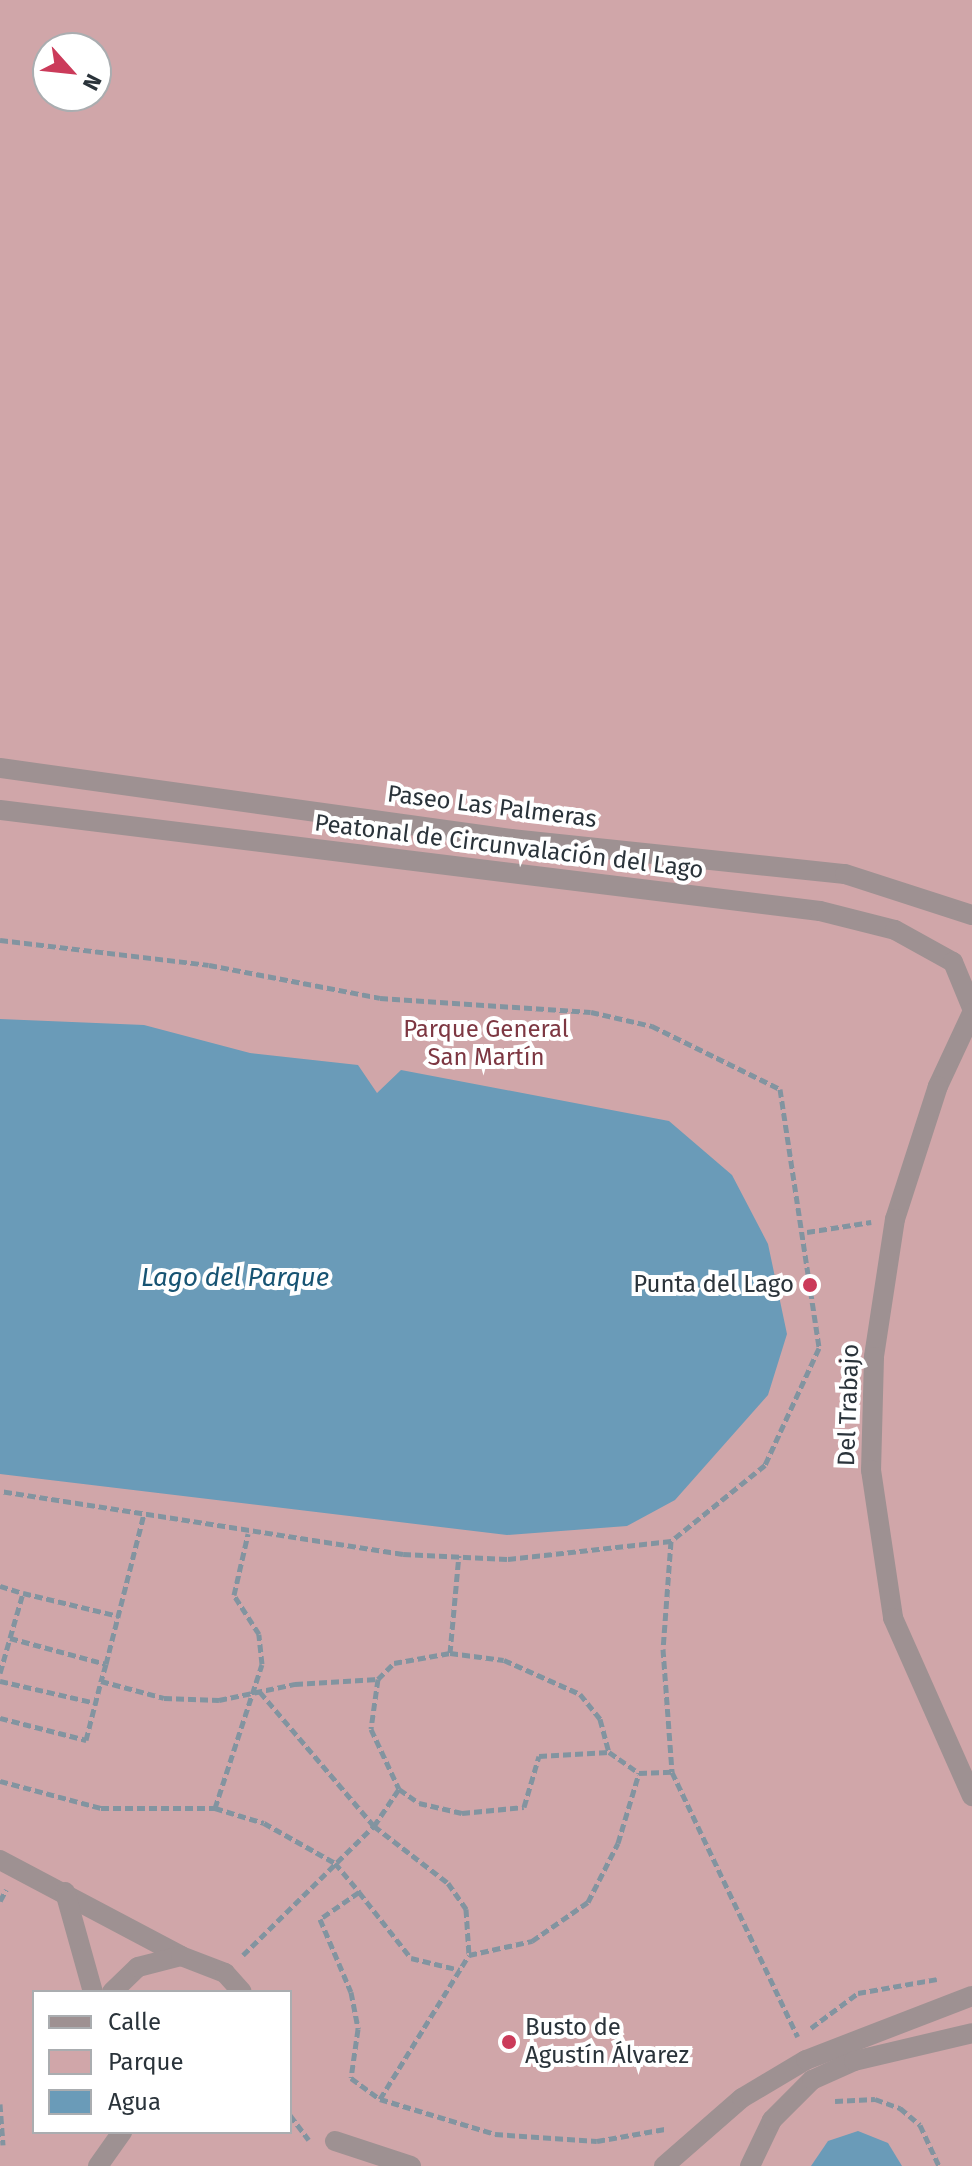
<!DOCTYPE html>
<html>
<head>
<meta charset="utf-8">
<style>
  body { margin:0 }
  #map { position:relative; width:972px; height:2166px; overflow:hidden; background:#cde7f7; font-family:"Fira Sans",sans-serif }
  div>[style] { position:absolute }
  .green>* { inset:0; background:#d0a6a9 }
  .water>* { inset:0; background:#6a9bb8 }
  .path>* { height:5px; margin-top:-2.5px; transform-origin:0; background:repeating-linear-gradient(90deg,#8294a0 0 8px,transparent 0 12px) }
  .street>* { height:20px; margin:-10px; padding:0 10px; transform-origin:10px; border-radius:10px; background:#9e9192 }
  .dots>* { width:22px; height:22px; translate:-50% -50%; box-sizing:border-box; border:4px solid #fff; border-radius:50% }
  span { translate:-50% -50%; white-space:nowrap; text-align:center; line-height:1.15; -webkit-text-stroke:8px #fff; paint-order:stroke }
  .street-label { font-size:24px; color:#2a333a }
  .park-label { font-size:24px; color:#7d3742 }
  .poi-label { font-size:24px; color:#2a333a }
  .right { translate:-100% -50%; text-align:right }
  .left { translate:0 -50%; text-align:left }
  .water-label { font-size:26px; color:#175473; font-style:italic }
  .legend { position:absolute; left:32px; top:1990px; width:260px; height:144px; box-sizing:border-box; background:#fff; border:2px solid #aaadb0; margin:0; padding:10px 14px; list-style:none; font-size:24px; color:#2a333a }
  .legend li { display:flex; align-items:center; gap:16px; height:40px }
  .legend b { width:40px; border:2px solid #aaadb0 }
  .north { position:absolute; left:32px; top:32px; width:80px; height:80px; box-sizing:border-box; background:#fff; border:2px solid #aaadb0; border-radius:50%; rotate:117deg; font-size:22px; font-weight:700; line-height:32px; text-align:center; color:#2a333a }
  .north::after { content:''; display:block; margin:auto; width:28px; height:36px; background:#cb3b5a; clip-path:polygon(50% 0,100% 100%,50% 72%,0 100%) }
</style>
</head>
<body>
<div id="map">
  <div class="green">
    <i style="clip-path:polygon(evenodd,0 0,972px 0,972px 2166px,0 2166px,0 0,48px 48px,96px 48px,96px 96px,48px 96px,48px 48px,0 0,34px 1992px,290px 1992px,290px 2132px,34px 2132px,34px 1992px)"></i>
  </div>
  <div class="water">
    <i style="clip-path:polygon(0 1019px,144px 1025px,250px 1053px,358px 1065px,377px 1093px,401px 1070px,669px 1121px,732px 1175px,768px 1244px,787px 1334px,768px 1395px,675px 1500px,627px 1526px,507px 1535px,0 1474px)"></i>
    <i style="clip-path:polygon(858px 2131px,888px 2143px,902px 2166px,811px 2166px,828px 2141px)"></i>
  </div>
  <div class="path">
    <i style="left:0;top:940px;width:210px;rotate:6.8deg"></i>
    <i style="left:209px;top:965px;width:174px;rotate:10.9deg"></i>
    <i style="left:380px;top:998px;width:211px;rotate:3.8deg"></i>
    <i style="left:591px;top:1012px;width:63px;rotate:12.9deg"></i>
    <i style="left:652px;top:1026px;width:143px;rotate:26.2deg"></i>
    <i style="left:780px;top:1089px;width:262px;rotate:81.4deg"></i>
    <i style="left:819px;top:1348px;width:129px;rotate:114.8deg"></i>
    <i style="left:765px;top:1465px;width:121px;rotate:141deg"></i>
    <i style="left:671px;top:1541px;width:165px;rotate:173.7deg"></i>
    <i style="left:507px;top:1559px;width:104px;rotate:-177.2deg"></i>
    <i style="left:403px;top:1554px;width:408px;rotate:-171.1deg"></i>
    <i style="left:807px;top:1232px;width:65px;rotate:-8.9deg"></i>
    <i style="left:671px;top:1541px;width:108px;rotate:94.2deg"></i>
    <i style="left:663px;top:1649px;width:123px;rotate:85.8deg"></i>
    <i style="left:672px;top:1772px;width:293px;rotate:64.6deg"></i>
    <i style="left:0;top:1586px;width:24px;rotate:17deg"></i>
    <i style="left:10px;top:1638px;width:47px;rotate:-73.9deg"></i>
    <i style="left:23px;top:1593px;width:99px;rotate:13.5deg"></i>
    <i style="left:450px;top:1653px;width:54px;rotate:7.4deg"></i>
    <i style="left:504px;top:1660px;width:83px;rotate:24.1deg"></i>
    <i style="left:580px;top:1694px;width:32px;rotate:51deg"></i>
    <i style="left:600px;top:1719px;width:34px;rotate:75deg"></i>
    <i style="left:106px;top:1664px;width:155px;rotate:-75.8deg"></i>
    <i style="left:0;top:1673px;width:36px;rotate:-74deg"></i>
    <i style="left:10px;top:1638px;width:99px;rotate:15.2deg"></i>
    <i style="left:106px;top:1664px;width:18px;rotate:106deg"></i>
    <i style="left:101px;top:1681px;width:65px;rotate:15.1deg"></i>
    <i style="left:164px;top:1698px;width:55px;rotate:2.1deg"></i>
    <i style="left:219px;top:1700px;width:78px;rotate:-11.9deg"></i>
    <i style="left:295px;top:1684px;width:83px;rotate:-3.4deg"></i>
    <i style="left:378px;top:1679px;width:50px;rotate:98deg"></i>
    <i style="left:371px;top:1729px;width:66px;rotate:65deg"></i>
    <i style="left:399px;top:1789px;width:24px;rotate:35deg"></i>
    <i style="left:419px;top:1803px;width:44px;rotate:13.1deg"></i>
    <i style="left:462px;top:1813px;width:62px;rotate:-5.5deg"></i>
    <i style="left:524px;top:1807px;width:53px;rotate:-73.6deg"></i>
    <i style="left:539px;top:1756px;width:70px;rotate:-3.3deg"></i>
    <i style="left:609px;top:1752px;width:37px;rotate:35deg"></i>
    <i style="left:639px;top:1773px;width:33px;rotate:-2deg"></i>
    <i style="left:378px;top:1679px;width:23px;rotate:-45deg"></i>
    <i style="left:394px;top:1663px;width:57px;rotate:-10.1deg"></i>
    <i style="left:450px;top:1653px;width:98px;rotate:-84.8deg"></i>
    <i style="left:0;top:1681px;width:98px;rotate:12.9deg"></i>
    <i style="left:260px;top:1692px;width:176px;rotate:49.6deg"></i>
    <i style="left:374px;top:1826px;width:93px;rotate:37.6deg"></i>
    <i style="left:448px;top:1883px;width:32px;rotate:55deg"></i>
    <i style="left:466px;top:1909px;width:46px;rotate:86.3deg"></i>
    <i style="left:469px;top:1955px;width:65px;rotate:-12.5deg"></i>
    <i style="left:532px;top:1941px;width:68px;rotate:-34.9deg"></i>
    <i style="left:588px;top:1902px;width:66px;rotate:-63deg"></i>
    <i style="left:618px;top:1843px;width:73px;rotate:-73.3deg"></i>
    <i style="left:0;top:1718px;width:89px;rotate:14.3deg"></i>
    <i style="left:86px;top:1740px;width:61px;rotate:-75.7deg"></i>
    <i style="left:0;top:1781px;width:105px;rotate:15deg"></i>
    <i style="left:101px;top:1808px;width:114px"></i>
    <i style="left:215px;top:1808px;width:51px;rotate:17deg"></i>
    <i style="left:264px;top:1823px;width:81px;rotate:29.4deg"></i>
    <i style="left:335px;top:1863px;width:38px;rotate:50deg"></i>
    <i style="left:359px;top:1892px;width:47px;rotate:145.3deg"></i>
    <i style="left:320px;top:1919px;width:79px;rotate:67deg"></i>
    <i style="left:351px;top:1992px;width:38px;rotate:79deg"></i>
    <i style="left:358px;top:2029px;width:49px;rotate:98.1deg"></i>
    <i style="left:351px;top:2078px;width:36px;rotate:36deg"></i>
    <i style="left:380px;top:2099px;width:120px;rotate:16.9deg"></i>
    <i style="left:495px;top:2134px;width:102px;rotate:3.9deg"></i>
    <i style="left:597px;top:2141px;width:69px;rotate:-10deg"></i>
    <i style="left:215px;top:1808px;width:151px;rotate:-71.9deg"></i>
    <i style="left:262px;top:1664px;width:30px;rotate:-96deg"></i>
    <i style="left:259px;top:1634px;width:46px;rotate:-122.7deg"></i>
    <i style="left:234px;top:1595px;width:63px;rotate:-77.1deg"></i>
    <i style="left:359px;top:1892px;width:84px;rotate:51.8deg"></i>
    <i style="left:411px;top:1958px;width:50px;rotate:13.8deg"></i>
    <i style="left:0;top:1901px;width:13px;rotate:-61deg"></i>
    <i style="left:243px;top:1955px;width:184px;rotate:-44.6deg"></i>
    <i style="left:374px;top:1826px;width:45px;rotate:-56deg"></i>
    <i style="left:811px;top:2028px;width:59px;rotate:-36.7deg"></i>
    <i style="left:858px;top:1993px;width:80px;rotate:-10deg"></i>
    <i style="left:380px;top:2099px;width:169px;rotate:-58.3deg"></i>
    <i style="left:835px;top:2101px;width:40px;rotate:-2.9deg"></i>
    <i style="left:875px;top:2099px;width:27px;rotate:20deg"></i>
    <i style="left:900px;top:2108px;width:26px;rotate:40deg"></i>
    <i style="left:920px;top:2125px;width:45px;rotate:65.1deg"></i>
    <i style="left:0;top:2104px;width:41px;rotate:85.8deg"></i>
    <i style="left:290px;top:2115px;width:31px;rotate:53deg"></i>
  </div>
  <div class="street">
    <i style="left:0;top:768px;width:516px;rotate:7.91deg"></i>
    <i style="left:511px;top:839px;width:336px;rotate:6deg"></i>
    <i style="left:845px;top:874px;width:133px;rotate:17.9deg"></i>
    <i style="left:0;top:810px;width:826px;rotate:7.02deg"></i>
    <i style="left:820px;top:911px;width:77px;rotate:14.2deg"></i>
    <i style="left:895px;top:930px;width:66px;rotate:28.9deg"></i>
    <i style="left:953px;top:962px;width:50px;rotate:67.6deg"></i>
    <i style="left:972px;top:1013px;width:81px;rotate:115deg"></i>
    <i style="left:938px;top:1086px;width:140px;rotate:107.9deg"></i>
    <i style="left:895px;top:1219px;width:140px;rotate:98.7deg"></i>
    <i style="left:874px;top:1357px;width:113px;rotate:91.5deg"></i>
    <i style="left:871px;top:1470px;width:150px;rotate:81.5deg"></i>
    <i style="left:893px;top:1618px;width:195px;rotate:66.1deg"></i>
    <i style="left:0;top:1860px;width:205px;rotate:27.9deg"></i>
    <i style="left:65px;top:1892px;width:104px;rotate:74.4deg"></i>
    <i style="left:112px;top:1992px;width:36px;rotate:-44deg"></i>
    <i style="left:138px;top:1967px;width:44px;rotate:-14.3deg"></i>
    <i style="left:181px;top:1956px;width:47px;rotate:21.1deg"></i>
    <i style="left:225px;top:1973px;width:25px;rotate:48deg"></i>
    <i style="left:335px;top:2141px;width:80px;rotate:18.2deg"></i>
    <i style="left:98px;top:2166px;width:42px;rotate:-54.8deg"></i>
    <i style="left:664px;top:2166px;width:103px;rotate:-41.1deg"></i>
    <i style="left:742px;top:2098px;width:74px;rotate:-30.7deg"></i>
    <i style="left:806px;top:2060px;width:178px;rotate:-21.1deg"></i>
    <i style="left:750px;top:2166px;width:51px;rotate:-64.4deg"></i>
    <i style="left:772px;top:2120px;width:57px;rotate:-45deg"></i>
    <i style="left:812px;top:2080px;width:46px;rotate:-24.3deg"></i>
    <i style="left:854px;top:2061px;width:121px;rotate:-13.3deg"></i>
  </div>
  <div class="dots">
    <i style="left:810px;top:1285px;background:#cb3b5a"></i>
    <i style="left:509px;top:2042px;background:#cb3b5a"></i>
  </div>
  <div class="street-label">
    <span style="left:492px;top:807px;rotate:7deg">Paseo Las Palmeras</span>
    <span style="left:509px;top:847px;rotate:7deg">Peatonal de Circunvalación del Lago</span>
    <span style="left:849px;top:1405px;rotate:-88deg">Del Trabajo</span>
  </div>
  <div class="park-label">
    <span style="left:486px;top:1044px">Parque General<br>San Martín</span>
  </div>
  <div class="poi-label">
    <span class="right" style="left:794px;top:1285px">Punta del Lago</span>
    <span class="left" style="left:525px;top:2042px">Busto de<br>Agustín Álvarez</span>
  </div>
  <div class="water-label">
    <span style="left:235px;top:1278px">Lago del Parque</span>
  </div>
  <ul class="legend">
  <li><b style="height:10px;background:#9e9192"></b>Calle</li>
  <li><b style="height:22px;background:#d0a6a9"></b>Parque</li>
  <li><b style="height:22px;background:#6a9bb8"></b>Agua</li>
  </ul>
  <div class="north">N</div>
</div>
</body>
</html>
